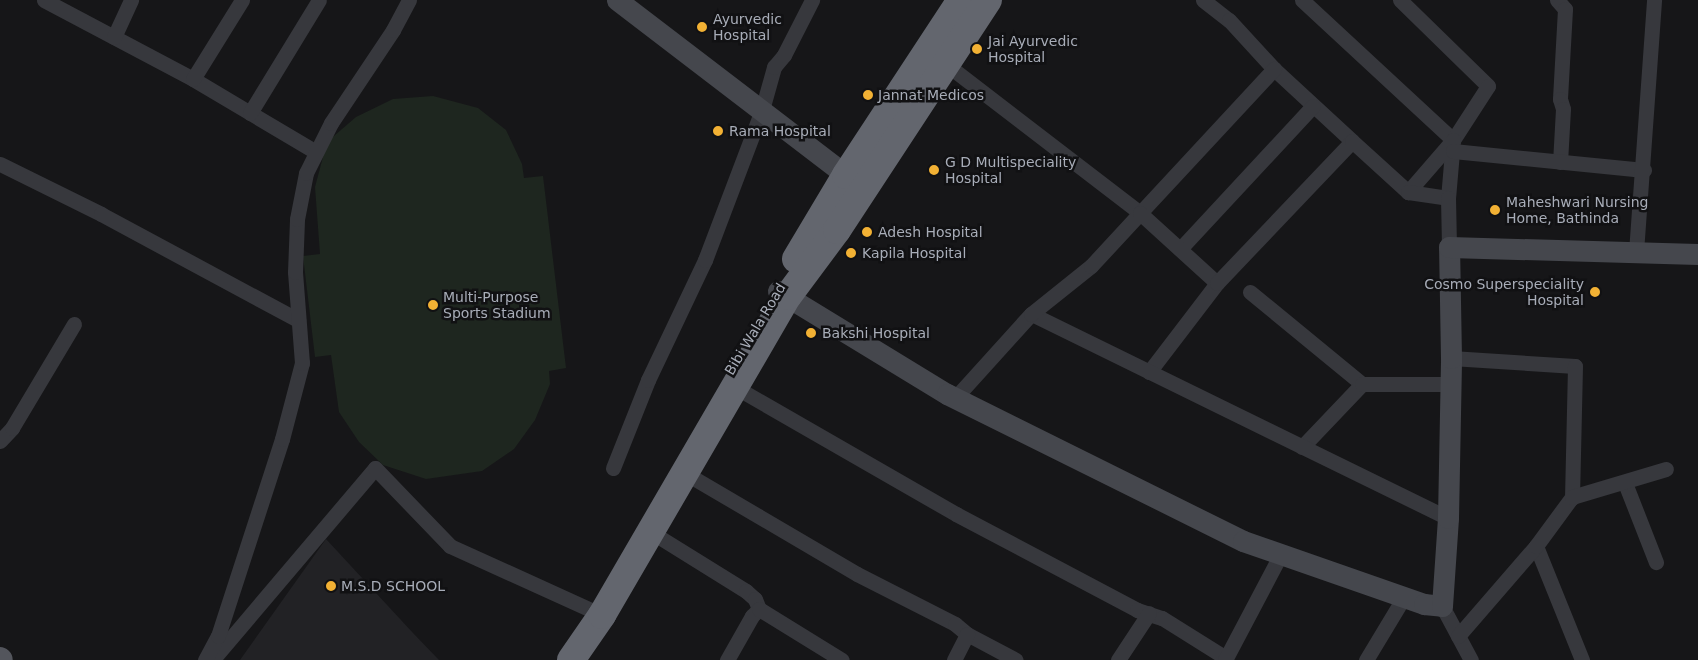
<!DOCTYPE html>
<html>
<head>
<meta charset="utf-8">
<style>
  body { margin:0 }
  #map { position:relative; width:1698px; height:660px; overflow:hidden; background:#161618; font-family:"DejaVu Sans",sans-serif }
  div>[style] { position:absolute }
  .built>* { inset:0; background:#222225 }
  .green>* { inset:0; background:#1e261f }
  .street>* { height:15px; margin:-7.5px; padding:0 7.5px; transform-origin:7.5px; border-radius:7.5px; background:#37383d }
  .secondary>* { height:21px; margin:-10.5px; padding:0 10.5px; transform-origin:10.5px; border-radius:10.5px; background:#45474d }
  .primary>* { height:24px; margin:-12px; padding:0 12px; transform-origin:12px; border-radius:12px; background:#53555c }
  .highway>* { height:28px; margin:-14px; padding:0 14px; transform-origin:14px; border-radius:14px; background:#63666e }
  .dots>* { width:14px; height:14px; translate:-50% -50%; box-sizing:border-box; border:2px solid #111113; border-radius:50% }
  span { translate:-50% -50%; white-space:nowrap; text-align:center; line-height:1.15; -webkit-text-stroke:5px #111113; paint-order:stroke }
  .poi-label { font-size:14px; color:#a8adb8 }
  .left { translate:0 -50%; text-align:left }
  .right { translate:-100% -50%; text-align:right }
  .street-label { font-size:14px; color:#a8adb8 }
</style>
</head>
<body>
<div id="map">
  <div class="built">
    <i style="clip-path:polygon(326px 539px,413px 633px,439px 660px,240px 660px)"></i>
  </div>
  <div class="green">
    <i style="clip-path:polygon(433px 96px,478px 108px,506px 130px,522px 164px,524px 178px,543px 176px,566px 368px,549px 371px,550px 384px,535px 420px,514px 449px,482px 471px,426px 479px,383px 465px,359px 442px,339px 412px,331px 355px,315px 357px,303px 256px,320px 254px,315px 187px,327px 142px,356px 117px,393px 99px)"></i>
  </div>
  <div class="street">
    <i style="left:44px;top:0;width:169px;rotate:27.9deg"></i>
    <i style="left:193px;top:79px;width:143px;rotate:30.7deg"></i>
    <i style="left:1203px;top:0;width:33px;rotate:38deg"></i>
    <i style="left:1229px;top:20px;width:67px;rotate:47.4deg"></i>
    <i style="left:1274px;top:69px;width:106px;rotate:42.7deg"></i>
    <i style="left:1302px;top:0;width:206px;rotate:42.8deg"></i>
    <i style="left:1453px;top:140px;width:58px;rotate:94.9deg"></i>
    <i style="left:1400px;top:0;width:123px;rotate:44.3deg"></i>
    <i style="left:1488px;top:86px;width:64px;rotate:122.9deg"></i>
    <i style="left:1453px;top:140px;width:69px;rotate:130.9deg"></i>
    <i style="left:1557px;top:0;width:12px;rotate:48deg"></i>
    <i style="left:1565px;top:9px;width:90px;rotate:93.2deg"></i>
    <i style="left:1560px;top:99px;width:10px;rotate:73deg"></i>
    <i style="left:1563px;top:109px;width:53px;rotate:93.2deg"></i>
    <i style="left:114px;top:37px;width:41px;rotate:-65.3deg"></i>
    <i style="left:946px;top:64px;width:245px;rotate:37.5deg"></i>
    <i style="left:1140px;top:213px;width:197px;rotate:-47.1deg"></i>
    <i style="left:193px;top:79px;width:93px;rotate:-58.2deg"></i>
    <i style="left:250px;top:113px;width:132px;rotate:-58.6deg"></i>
    <i style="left:1453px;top:151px;width:192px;rotate:5.7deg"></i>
    <i style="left:0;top:164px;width:113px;rotate:26.3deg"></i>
    <i style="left:101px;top:214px;width:224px;rotate:28.3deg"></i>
    <i style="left:1180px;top:249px;width:195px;rotate:-47.1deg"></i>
    <i style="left:1636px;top:252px;width:253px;rotate:-85.9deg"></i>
    <i style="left:1250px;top:292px;width:145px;rotate:39.4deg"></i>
    <i style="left:1451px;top:358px;width:124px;rotate:3.7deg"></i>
    <i style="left:1575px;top:366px;width:132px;rotate:91.3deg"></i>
    <i style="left:1149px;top:372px;width:112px;rotate:-52.6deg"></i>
    <i style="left:735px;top:387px;width:255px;rotate:29.9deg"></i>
    <i style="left:956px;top:514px;width:205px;rotate:27.9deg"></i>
    <i style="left:1137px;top:610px;width:26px;rotate:18deg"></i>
    <i style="left:1162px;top:618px;width:75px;rotate:32deg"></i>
    <i style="left:955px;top:398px;width:113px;rotate:-47.9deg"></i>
    <i style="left:0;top:441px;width:18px;rotate:-47deg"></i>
    <i style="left:12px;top:428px;width:121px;rotate:-59.2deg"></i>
    <i style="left:1302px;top:447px;width:87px;rotate:-46.4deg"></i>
    <i style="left:1362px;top:384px;width:89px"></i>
    <i style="left:613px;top:468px;width:95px;rotate:-68.3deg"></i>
    <i style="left:648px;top:380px;width:133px;rotate:-64.6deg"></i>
    <i style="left:705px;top:260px;width:160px;rotate:-69.2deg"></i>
    <i style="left:762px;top:110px;width:45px;rotate:-74.4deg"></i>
    <i style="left:774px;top:67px;width:16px;rotate:-50deg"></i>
    <i style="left:784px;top:55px;width:62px;rotate:-63deg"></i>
    <i style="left:685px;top:473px;width:199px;rotate:30.4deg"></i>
    <i style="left:857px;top:574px;width:110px;rotate:27deg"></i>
    <i style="left:955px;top:624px;width:16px;rotate:40deg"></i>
    <i style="left:967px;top:634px;width:55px;rotate:28deg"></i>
    <i style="left:1625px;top:483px;width:85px;rotate:68.6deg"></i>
    <i style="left:1448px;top:518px;width:464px;rotate:-153.9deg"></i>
    <i style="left:1031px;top:314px;width:77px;rotate:-38.7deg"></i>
    <i style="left:1091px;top:266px;width:72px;rotate:-47.2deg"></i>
    <i style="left:1140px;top:213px;width:104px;rotate:42.3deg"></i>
    <i style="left:1217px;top:283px;width:196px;rotate:-46.4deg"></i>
    <i style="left:1352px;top:141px;width:76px;rotate:42.3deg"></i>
    <i style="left:1408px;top:192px;width:40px;rotate:8.5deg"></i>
    <i style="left:1448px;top:198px;width:49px;rotate:88.8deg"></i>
    <i style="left:651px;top:532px;width:112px;rotate:31.8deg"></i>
    <i style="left:746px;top:591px;width:12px;rotate:42deg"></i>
    <i style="left:755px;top:599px;width:11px;rotate:68deg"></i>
    <i style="left:759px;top:609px;width:10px;rotate:135deg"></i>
    <i style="left:752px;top:616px;width:51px;rotate:119.6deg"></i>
    <i style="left:1536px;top:546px;width:123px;rotate:68deg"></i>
    <i style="left:1442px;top:606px;width:61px;rotate:61.8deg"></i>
    <i style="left:759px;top:609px;width:97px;rotate:31.6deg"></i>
    <i style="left:1458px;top:636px;width:119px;rotate:-49.1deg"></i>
    <i style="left:1536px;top:546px;width:61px;rotate:-53.7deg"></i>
    <i style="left:1572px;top:497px;width:98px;rotate:-16.6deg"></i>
    <i style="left:214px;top:658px;width:249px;rotate:-49.7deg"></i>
    <i style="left:375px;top:468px;width:108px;rotate:46.1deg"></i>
    <i style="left:450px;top:546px;width:167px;rotate:24.4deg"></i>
    <i style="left:205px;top:660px;width:27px;rotate:-62deg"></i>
    <i style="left:218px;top:636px;width:207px;rotate:-72deg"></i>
    <i style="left:282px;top:439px;width:79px;rotate:-75.3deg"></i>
    <i style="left:302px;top:363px;width:91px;rotate:-94.4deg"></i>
    <i style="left:295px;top:272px;width:53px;rotate:-87.8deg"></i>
    <i style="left:297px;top:219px;width:47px;rotate:-78.9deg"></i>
    <i style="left:306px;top:173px;width:56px;rotate:-63.4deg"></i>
    <i style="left:331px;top:123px;width:112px;rotate:-56.3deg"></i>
    <i style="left:393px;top:30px;width:34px;rotate:-62deg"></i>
    <i style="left:954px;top:660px;width:29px;rotate:-63deg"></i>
    <i style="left:1118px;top:660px;width:56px;rotate:-56.6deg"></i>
    <i style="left:1225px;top:660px;width:120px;rotate:-62.2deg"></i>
    <i style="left:1366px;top:660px;width:74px;rotate:-58.9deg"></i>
  </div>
  <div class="secondary">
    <i style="left:617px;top:0;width:303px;rotate:37.4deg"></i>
    <i style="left:778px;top:291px;width:198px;rotate:31.4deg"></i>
    <i style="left:947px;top:394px;width:330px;rotate:26.4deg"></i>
    <i style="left:1243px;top:541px;width:192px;rotate:19.2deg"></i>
    <i style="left:1424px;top:604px;width:18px;rotate:6deg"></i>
    <i style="left:1442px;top:606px;width:88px;rotate:-86.1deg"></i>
    <i style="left:1448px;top:518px;width:160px;rotate:-88.9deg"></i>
    <i style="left:1451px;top:358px;width:111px;rotate:-91deg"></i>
    <i style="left:1449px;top:247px;width:249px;rotate:1.6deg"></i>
  </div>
  <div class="primary">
    <i style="left:0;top:659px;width:1px;rotate:45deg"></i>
  </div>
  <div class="highway">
    <i style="left:796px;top:259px;width:98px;rotate:-59.2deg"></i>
    <i style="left:846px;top:175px;width:209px;rotate:-56.7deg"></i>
    <i style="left:571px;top:660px;width:55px;rotate:-55.4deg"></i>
    <i style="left:602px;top:615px;width:369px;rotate:-59.8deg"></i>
    <i style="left:788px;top:296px;width:82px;rotate:-53.4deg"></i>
    <i style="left:837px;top:230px;width:275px;rotate:-56.7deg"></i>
  </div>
  <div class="dots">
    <i style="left:702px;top:27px;background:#f2b134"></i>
    <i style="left:977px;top:49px;background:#f2b134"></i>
    <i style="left:868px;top:95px;background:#f2b134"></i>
    <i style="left:718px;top:131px;background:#f2b134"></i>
    <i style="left:934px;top:170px;background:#f2b134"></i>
    <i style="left:1495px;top:210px;background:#f2b134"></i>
    <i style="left:867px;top:232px;background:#f2b134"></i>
    <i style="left:851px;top:253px;background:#f2b134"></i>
    <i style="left:1595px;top:292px;background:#f2b134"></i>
    <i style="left:433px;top:305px;background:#f2b134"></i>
    <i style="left:811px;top:333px;background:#f2b134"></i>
    <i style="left:331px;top:586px;background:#f2b134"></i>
  </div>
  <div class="poi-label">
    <span class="left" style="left:713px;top:27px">Ayurvedic<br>Hospital</span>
    <span class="left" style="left:988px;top:49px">Jai Ayurvedic<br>Hospital</span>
    <span class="left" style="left:878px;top:95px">Jannat Medicos</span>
    <span class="left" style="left:729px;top:131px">Rama Hospital</span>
    <span class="left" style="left:945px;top:170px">G D Multispeciality<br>Hospital</span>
    <span class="left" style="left:1506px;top:210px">Maheshwari Nursing<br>Home, Bathinda</span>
    <span class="left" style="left:878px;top:232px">Adesh Hospital</span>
    <span class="left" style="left:862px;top:253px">Kapila Hospital</span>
    <span class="right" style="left:1584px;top:292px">Cosmo Superspeciality<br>Hospital</span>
    <span class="left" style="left:443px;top:305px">Multi-Purpose<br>Sports Stadium</span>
    <span class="left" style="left:822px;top:333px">Bakshi Hospital</span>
    <span class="left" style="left:341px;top:586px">M.S.D SCHOOL</span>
  </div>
  <div class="street-label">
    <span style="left:755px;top:329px;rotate:-59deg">Bibi Wala Road</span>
  </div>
</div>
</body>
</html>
